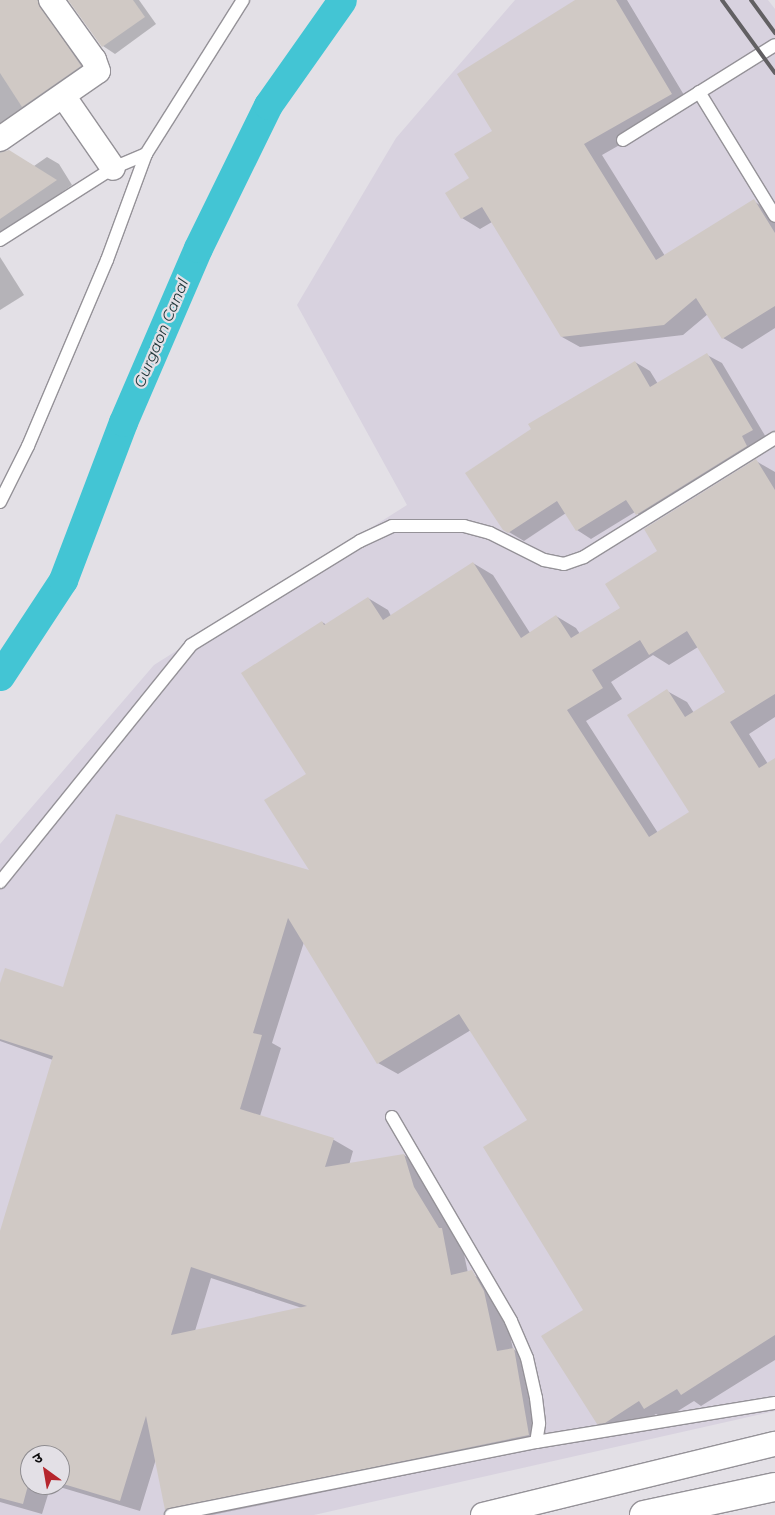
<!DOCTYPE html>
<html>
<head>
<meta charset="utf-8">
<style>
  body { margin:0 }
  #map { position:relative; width:775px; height:1515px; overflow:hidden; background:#e3e0e6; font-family:Montserrat,"Noto Sans Devanagari",sans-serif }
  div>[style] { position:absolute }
  .built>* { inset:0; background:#d8d2df }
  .shadow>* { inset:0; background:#0003 }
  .canal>* { height:29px; margin:-14.5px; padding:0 14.5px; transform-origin:14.5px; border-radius:14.5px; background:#43c5d4 }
  .building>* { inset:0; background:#d0c9c5 }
  .roads { filter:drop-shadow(1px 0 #959298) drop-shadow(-1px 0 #959298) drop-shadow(0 1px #959298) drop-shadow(0 -1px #959298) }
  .service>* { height:12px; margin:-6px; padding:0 6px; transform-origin:6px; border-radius:6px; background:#fff }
  .minor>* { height:24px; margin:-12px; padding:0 12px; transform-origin:12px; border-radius:12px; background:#fff }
  .secondary>* { height:28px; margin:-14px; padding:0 14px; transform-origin:14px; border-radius:14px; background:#fff }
  .rail>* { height:4px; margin:-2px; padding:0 2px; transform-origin:2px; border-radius:2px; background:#626063 }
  span { translate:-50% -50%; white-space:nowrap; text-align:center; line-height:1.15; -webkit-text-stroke:4.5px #e3e0e6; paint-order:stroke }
  .water-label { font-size:15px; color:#1e3437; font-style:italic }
  .north { position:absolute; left:20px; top:1445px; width:50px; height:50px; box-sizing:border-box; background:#e3e0e6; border:1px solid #8e8c90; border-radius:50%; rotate:328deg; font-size:14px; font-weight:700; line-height:20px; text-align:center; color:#0f0e10 }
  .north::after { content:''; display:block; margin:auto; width:18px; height:22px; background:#b6262d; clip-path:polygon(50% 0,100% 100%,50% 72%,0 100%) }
</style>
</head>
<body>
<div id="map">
  <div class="built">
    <i style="clip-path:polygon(evenodd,515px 0,768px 0,775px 9px,775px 1411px,314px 1515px,0 1515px,0 844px,154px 665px,407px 505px,297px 305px,396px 138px,515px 0,30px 1455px,60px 1455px,60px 1485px,30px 1485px,30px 1455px)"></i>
  </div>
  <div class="shadow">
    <i style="clip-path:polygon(0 0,52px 0,93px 73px,0 137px)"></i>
    <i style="clip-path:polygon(69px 0,139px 0,156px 24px,115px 54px,103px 46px)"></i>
    <i style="clip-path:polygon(578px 0,627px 0,690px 105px,602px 155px,665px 256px,754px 201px,775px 216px,775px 328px,742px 349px,723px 338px,708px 314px,683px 335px,580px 347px,562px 337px,492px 222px,480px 229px,462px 218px,471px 179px,494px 131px)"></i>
    <i style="clip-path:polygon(0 150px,8px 151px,34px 166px,47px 157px,59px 164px,72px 185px,0 236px)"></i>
    <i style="clip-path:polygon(0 257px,24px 295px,0 310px)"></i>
    <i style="clip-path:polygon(707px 355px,722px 363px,767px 439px,756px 445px,761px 454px,651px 523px,635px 512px,591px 539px,577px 530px,566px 513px,524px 541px,504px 529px,635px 362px,650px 371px,658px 384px)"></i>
    <i style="clip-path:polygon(evenodd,756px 461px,775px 472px,775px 717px,749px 734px,768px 764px,775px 760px,775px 1360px,701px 1406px,694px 1401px,665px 1419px,656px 1414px,618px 1434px,598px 1423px,585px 1310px,528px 1120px,471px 1030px,398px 1074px,378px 1063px,304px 942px,272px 1043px,281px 1048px,260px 1116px,334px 1140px,353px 1151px,349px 1165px,404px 1155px,424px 1167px,433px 1200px,456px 1237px,461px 1240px,468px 1273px,492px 1283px,503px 1303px,513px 1349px,533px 1360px,548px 1446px,212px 1515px,177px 1515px,166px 1509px,156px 1459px,140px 1511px,53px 1485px,60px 1485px,60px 1455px,30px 1455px,30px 1485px,51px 1485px,42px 1514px,0 1502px,0 1235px,53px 1060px,0 1041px,0 987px,64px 989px,312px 873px,307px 774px,322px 622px,327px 625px,368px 598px,388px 610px,391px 616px,473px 563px,493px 575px,530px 633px,556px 616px,576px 628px,580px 634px,621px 608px,659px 551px,756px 461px,698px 647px,726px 692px,694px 713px,687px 702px,667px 691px,691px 812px,658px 833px,586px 721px,622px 699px,611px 682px,653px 655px,669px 665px,698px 647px,756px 461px,211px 1278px,302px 1308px,195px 1331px,211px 1278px)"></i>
  </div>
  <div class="canal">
    <i style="left:0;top:676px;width:115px;rotate:-56.7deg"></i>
    <i style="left:63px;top:580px;width:169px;rotate:-69.2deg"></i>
    <i style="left:123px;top:422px;width:189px;rotate:-66.7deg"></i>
    <i style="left:198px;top:248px;width:159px;rotate:-63.9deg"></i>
    <i style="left:268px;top:105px;width:128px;rotate:-54.8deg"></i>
  </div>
  <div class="building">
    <i style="clip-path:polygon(0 0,37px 0,81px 66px,22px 107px,0 73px)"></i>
    <i style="clip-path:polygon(68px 0,133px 0,145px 17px,102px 47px)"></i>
    <i style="clip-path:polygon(575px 0,616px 0,672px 94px,584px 144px,656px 260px,754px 199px,775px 233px,775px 306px,722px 339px,696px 298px,664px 325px,561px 337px,482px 207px,461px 219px,445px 193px,469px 178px,454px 154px,492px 131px,457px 74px)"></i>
    <i style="clip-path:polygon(9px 150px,57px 180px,0 219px,0 153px)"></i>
    <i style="clip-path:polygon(707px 353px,753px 430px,742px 436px,747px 446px,636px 515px,626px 500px,576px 531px,557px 501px,508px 533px,503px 530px,465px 473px,531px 429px,528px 424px,635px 361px,650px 387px)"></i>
    <i style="clip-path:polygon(evenodd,756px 459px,775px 490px,775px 694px,730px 722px,759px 768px,775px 758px,775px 1335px,681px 1395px,677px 1389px,644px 1409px,639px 1401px,605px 1423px,597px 1424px,541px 1336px,583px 1310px,483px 1147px,527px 1120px,459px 1014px,377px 1064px,288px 918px,253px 1033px,262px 1035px,240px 1109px,334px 1138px,325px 1167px,404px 1154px,414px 1187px,439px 1228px,442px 1228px,451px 1275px,472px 1270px,484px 1291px,497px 1351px,514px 1348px,529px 1435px,165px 1510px,146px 1416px,120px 1501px,60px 1483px,60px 1455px,30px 1455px,30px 1478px,23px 1504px,0 1498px,0 1231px,53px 1056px,0 1039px,0 983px,5px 968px,63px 987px,116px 814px,309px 870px,264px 800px,306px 774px,241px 673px,322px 621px,324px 625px,368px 597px,383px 620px,473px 562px,521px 638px,556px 615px,571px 638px,620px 608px,605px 584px,657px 551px,644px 529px,756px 459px,687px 631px,725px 692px,685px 717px,667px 689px,627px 715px,689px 812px,649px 837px,567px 710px,603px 688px,592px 670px,640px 640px,649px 655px,687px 631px,756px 459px,191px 1267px,307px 1306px,171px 1335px,191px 1267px)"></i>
  </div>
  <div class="roads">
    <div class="service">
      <i style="left:699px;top:92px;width:145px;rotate:58.5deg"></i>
      <i style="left:623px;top:140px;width:179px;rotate:-32deg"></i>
      <i style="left:0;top:240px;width:134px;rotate:-32.5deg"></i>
      <i style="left:113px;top:168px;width:36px;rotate:-23deg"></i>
      <i style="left:146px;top:154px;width:182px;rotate:-57.8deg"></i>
      <i style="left:0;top:502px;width:63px;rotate:-63.4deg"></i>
      <i style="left:28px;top:446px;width:202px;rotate:-67deg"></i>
      <i style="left:107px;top:260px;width:113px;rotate:-69.8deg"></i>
      <i style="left:0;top:882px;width:304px;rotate:-51.1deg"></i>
      <i style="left:191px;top:645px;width:198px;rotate:-31.6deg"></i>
      <i style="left:360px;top:541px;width:35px;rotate:-25deg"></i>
      <i style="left:392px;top:526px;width:72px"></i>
      <i style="left:464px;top:526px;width:27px;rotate:15deg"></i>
      <i style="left:490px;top:533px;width:60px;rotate:26.6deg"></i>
      <i style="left:544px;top:560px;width:20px;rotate:11deg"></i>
      <i style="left:564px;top:564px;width:21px;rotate:-19deg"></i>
      <i style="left:584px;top:557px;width:225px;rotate:-31.9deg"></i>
      <i style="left:392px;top:1117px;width:236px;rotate:59.7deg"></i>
      <i style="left:511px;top:1321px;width:40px;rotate:66.6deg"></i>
      <i style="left:527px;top:1358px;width:41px;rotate:77.3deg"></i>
      <i style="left:536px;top:1398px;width:26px;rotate:83deg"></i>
      <i style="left:539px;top:1424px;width:18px;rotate:99deg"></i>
      <i style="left:171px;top:1515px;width:372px;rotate:-11.3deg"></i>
      <i style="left:536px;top:1442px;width:242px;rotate:-9.3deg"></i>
    </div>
    <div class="minor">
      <i style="left:64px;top:97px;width:86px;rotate:55.4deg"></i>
      <i style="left:0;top:139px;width:119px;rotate:-34.8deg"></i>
      <i style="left:98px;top:71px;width:12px;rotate:-110deg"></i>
      <i style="left:94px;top:60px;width:74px;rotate:-125.6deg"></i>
      <i style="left:483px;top:1515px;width:301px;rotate:-13.7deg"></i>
    </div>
    <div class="secondary">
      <i style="left:644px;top:1515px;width:134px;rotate:-12.1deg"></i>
    </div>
  </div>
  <div class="rail">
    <i style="left:722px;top:0;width:90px;rotate:54deg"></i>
    <i style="left:751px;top:0;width:41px;rotate:54deg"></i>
  </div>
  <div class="water-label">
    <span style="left:161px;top:333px;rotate:-67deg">Gurgaon Canal</span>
  </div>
  <div class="north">उ</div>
</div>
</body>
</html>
